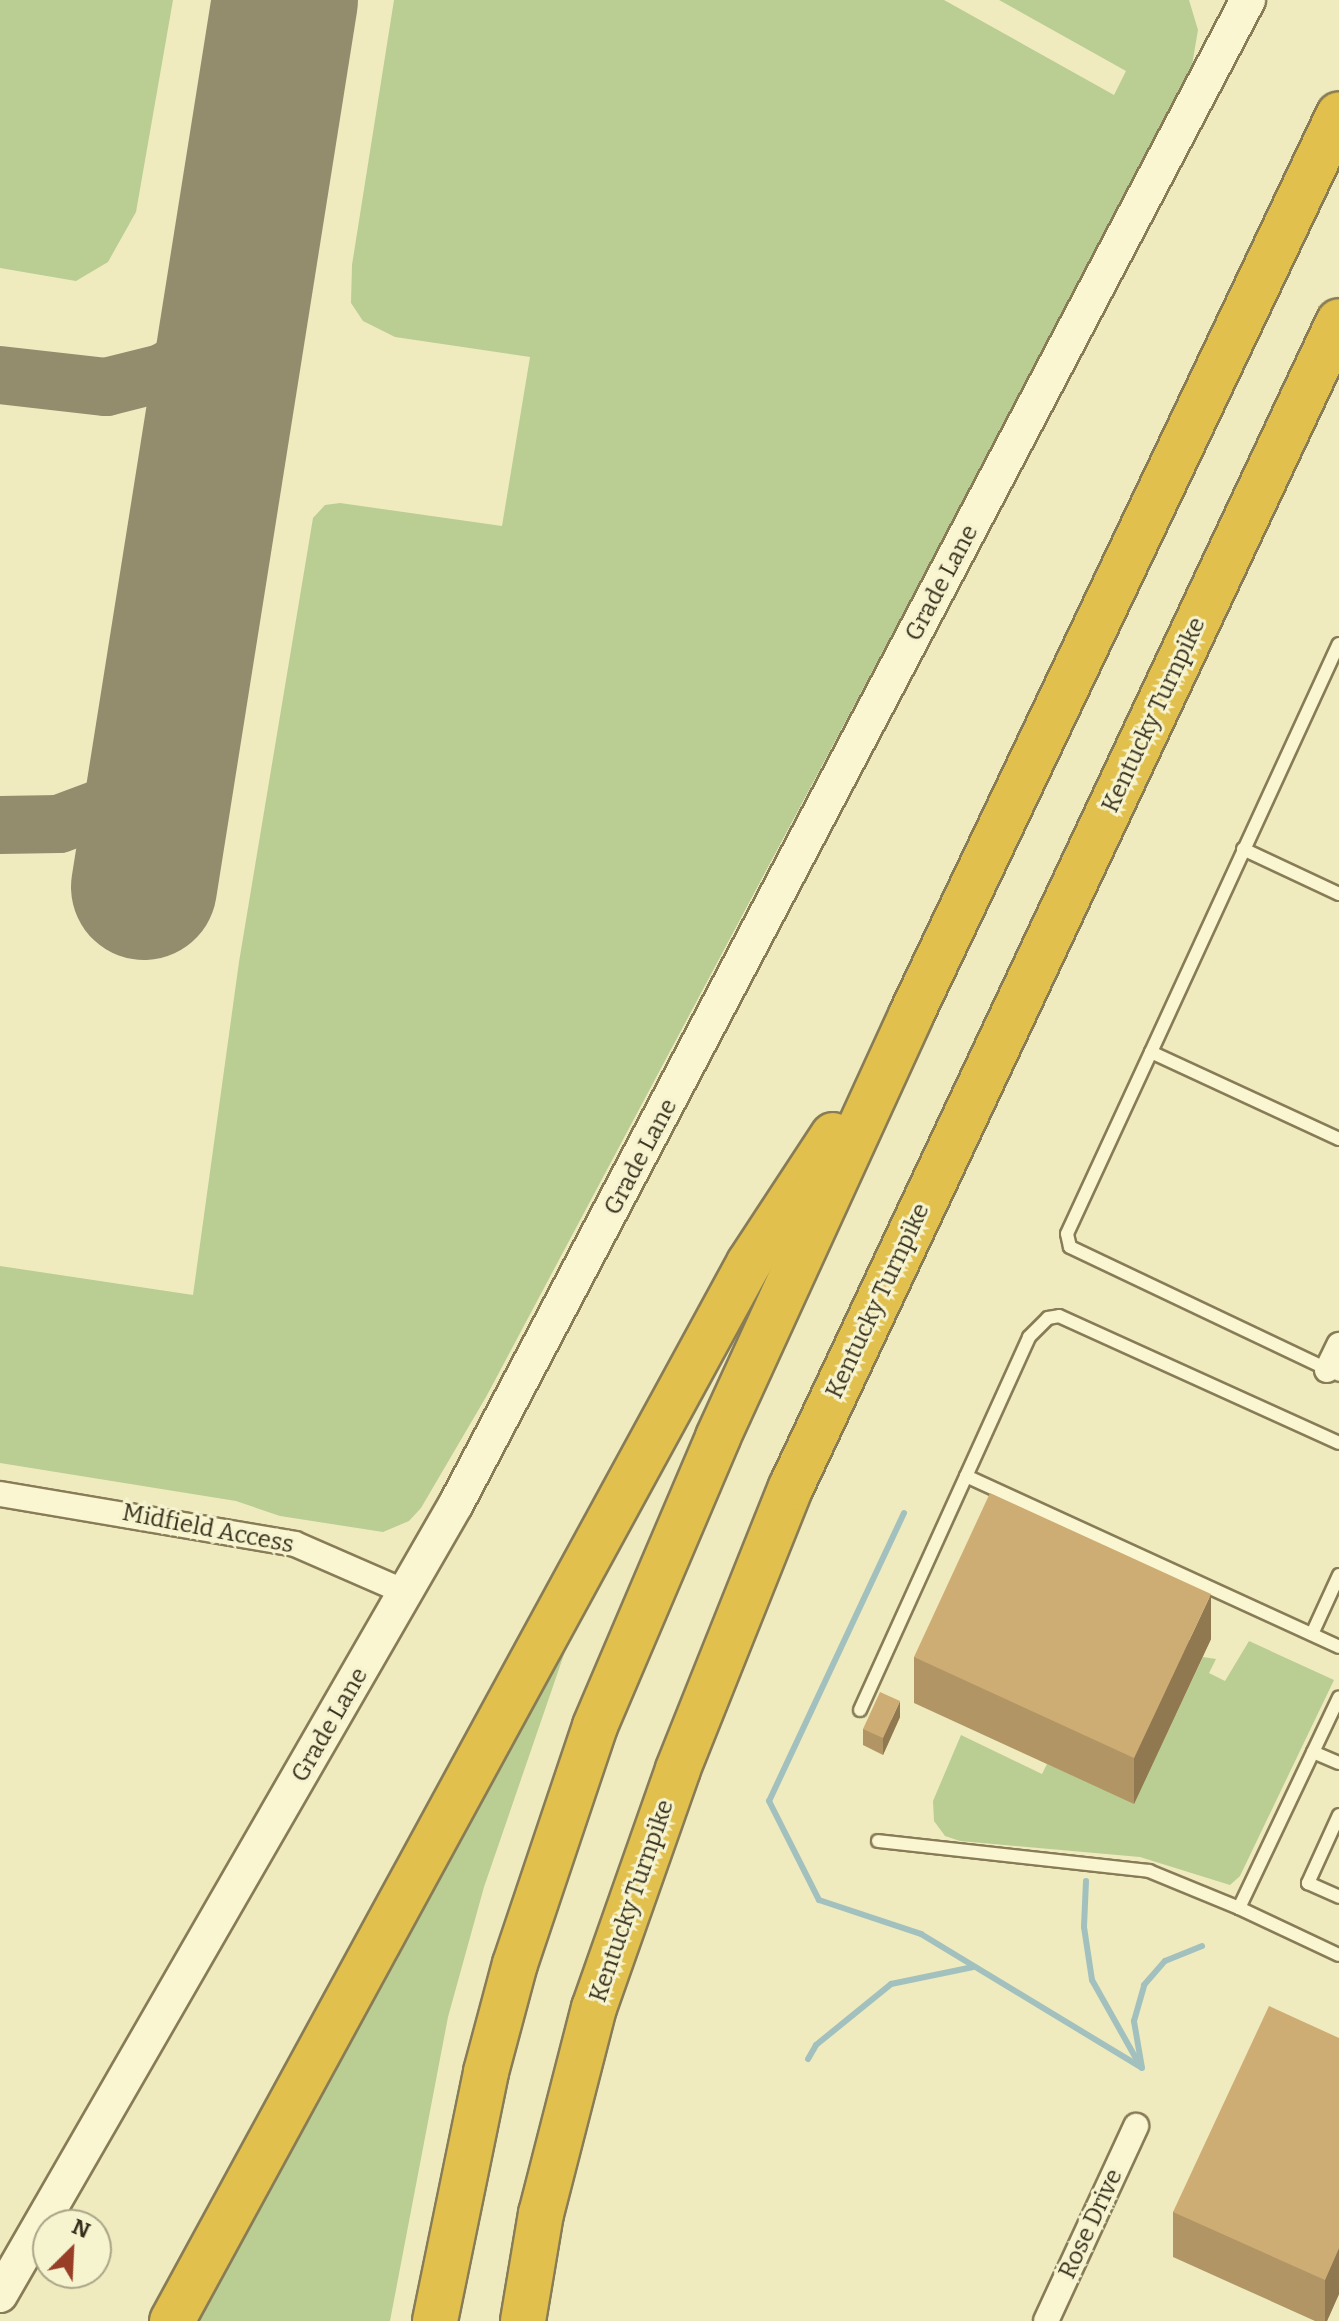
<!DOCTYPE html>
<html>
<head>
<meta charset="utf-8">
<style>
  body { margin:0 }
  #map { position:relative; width:1339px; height:2321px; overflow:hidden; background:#efebbf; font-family:Bitter,serif }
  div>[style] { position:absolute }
  .green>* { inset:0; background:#bacd93 }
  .stream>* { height:6px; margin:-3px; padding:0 3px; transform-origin:3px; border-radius:3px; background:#a2c1be }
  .taxiway>* { height:58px; margin:-29px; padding:0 29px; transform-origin:29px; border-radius:29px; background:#938d6e }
  .runway>* { height:146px; margin:-73px; padding:0 73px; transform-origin:73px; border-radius:73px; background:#938d6e }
  .roads { filter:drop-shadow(2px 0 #887c57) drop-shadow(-2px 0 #887c57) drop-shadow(0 2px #887c57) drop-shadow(0 -2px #887c57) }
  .service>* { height:12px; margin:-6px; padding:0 6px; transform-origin:6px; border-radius:6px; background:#faf6d2 }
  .minor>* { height:24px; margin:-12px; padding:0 12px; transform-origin:12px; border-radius:12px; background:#faf6d2 }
  .secondary>* { height:34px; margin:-17px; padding:0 17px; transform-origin:17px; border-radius:17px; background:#faf6d2 }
  .motorway>* { height:44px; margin:-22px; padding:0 22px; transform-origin:22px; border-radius:22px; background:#e1c04d }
  .wall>* { inset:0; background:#b19564 }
  .shaded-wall>* { inset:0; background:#907951 }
  .building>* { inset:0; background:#cead74 }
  span { translate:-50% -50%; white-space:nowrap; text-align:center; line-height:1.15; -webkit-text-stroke:6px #f6f3cf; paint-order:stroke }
  .street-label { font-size:24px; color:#372f1c }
  .north { position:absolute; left:32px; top:2209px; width:80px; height:80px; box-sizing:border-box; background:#f6f3cf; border:2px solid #aaa587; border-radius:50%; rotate:24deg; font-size:22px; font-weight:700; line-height:32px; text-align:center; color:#372f1c }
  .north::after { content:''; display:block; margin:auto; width:28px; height:36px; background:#983e26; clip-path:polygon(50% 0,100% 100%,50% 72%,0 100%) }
</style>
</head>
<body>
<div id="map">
  <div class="green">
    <i style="clip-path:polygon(0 0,173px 0,136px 212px,108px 262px,76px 281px,0 268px)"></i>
    <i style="clip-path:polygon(394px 0,944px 0,1114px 95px,1126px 71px,999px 0,1189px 0,1198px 30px,1191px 71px,1156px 138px,486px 1397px,421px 1508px,409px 1521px,383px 1532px,280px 1516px,236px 1501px,0 1463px,0 1266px,193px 1295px,239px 962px,313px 518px,325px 505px,340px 503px,502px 526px,530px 357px,395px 337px,363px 321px,351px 303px,352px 265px)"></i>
    <i style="clip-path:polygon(571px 1634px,484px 1887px,448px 2017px,390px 2321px,194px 2321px)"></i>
    <i style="clip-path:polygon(1249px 1641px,1334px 1680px,1240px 1876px,1230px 1885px,1140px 1857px,960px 1841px,945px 1836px,934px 1821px,933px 1801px,961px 1735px,1042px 1774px,1047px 1764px,1134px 1803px,1203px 1657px,1216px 1659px,1209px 1673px,1225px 1681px)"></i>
  </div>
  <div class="stream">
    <i style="left:904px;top:1513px;width:318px;rotate:115.1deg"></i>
    <i style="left:769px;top:1801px;width:111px;rotate:63.2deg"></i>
    <i style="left:819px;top:1900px;width:108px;rotate:18.4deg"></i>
    <i style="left:921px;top:1934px;width:258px;rotate:31.2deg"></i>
    <i style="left:1142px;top:2068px;width:48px;rotate:-99.7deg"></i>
    <i style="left:1134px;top:2021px;width:37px;rotate:-74deg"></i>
    <i style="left:1144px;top:1985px;width:32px;rotate:-49deg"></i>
    <i style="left:1165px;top:1961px;width:40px;rotate:-22deg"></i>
    <i style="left:1086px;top:1881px;width:46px;rotate:92.5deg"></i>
    <i style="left:1084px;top:1927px;width:54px;rotate:81.4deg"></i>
    <i style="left:1092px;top:1980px;width:94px;rotate:60.7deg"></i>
    <i style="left:808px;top:2059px;width:16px;rotate:-60deg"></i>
    <i style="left:816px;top:2045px;width:97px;rotate:-39.1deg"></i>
    <i style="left:891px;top:1984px;width:84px;rotate:-11.7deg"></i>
  </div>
  <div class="taxiway">
    <i style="left:0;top:375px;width:107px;rotate:6.5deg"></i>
    <i style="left:106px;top:387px;width:58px;rotate:-14deg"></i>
    <i style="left:162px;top:373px;width:29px;rotate:-29deg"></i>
    <i style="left:187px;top:359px;width:35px;rotate:-47deg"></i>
    <i style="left:211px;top:333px;width:85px;rotate:-65.8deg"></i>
    <i style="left:0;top:825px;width:59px;rotate:-1deg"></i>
    <i style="left:59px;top:824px;width:48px;rotate:-20.7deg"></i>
    <i style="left:104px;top:807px;width:57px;rotate:-42.1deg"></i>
    <i style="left:146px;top:769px;width:63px;rotate:-64.7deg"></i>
  </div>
  <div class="runway">
    <i style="left:144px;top:887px;width:898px;rotate:-80.97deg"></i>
  </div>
  <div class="roads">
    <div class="service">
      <i style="left:1243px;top:849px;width:106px;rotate:25.1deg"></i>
      <i style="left:1151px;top:1052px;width:449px;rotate:-65.3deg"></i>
      <i style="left:1339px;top:1139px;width:207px;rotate:-155.2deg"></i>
      <i style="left:1151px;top:1052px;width:200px;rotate:114.8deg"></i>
      <i style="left:1067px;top:1234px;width:13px;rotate:77deg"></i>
      <i style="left:1070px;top:1247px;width:298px;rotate:25.4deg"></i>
      <i style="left:966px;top:1476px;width:410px;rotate:24.6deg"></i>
      <i style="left:1312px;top:1634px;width:65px;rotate:-65.4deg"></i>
      <i style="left:860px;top:1710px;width:409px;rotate:-65.6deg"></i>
      <i style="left:1029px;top:1337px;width:27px;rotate:-45deg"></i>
      <i style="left:1048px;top:1318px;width:11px;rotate:-10deg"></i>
      <i style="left:1059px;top:1316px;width:307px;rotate:24.4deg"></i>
      <i style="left:1313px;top:1752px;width:28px;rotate:23deg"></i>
      <i style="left:1339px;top:1815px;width:75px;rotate:114.5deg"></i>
      <i style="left:1308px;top:1883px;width:34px;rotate:24deg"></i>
      <i style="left:878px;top:1841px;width:273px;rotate:6.3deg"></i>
      <i style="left:1149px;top:1871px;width:97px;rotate:22.3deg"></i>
      <i style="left:1239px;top:1908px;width:233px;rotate:-64.6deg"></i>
      <i style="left:1239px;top:1908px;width:110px;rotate:25.2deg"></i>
    </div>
    <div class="minor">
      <i style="left:1327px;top:1370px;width:28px;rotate:-64deg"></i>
      <i style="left:0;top:1494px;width:299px;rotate:9.6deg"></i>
      <i style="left:295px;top:1544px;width:122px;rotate:23.6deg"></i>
      <i style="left:1046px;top:2321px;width:215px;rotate:-65.2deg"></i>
    </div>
    <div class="secondary">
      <i style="left:0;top:2295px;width:913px;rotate:-60.04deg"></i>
      <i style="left:456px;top:1504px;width:1700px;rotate:-62.23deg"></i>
    </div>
    <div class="motorway">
      <i style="left:172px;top:2321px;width:1205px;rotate:-61.39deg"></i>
      <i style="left:749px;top:1263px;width:153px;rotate:-56.7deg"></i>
      <i style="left:435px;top:2321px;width:254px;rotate:-78.4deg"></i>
      <i style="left:486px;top:2072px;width:112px;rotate:-75deg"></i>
      <i style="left:515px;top:1964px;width:251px;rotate:-71.4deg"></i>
      <i style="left:595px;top:1726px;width:314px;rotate:-66.9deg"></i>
      <i style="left:718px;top:1437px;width:464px;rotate:-65.4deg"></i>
      <i style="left:911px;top:1015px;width:997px;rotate:-64.59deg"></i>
      <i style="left:523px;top:2321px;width:109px;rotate:-80.5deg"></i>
      <i style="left:541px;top:2214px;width:213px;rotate:-75.6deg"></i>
      <i style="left:594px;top:2008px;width:253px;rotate:-70.6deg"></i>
      <i style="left:678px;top:1769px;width:304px;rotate:-68.2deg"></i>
      <i style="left:791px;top:1487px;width:1288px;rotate:-64.83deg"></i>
    </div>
  </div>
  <div class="wall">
    <i style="clip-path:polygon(1211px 1639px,1134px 1804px,914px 1703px,914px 1657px)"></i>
    <i style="clip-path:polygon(900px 1717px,883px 1755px,863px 1745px,863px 1729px)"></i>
    <i style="clip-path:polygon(1339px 2038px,1339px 2294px,1327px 2321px,1315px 2321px,1173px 2257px,1173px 2212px)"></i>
  </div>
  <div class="shaded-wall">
    <i style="clip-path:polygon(1211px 1594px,1211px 1639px,1134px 1804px,1134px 1758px)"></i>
    <i style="clip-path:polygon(900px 1701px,900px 1717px,883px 1755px,883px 1738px)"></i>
    <i style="clip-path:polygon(1339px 2248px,1339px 2294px,1327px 2321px,1325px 2321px,1325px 2280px)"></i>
  </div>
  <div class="building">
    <i style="clip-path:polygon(990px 1493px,1211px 1594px,1134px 1758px,914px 1657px)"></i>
    <i style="clip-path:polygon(880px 1692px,900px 1701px,883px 1738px,863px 1729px)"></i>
    <i style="clip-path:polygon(1269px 2006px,1339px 2038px,1339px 2248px,1325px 2280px,1173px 2212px)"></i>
  </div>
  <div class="street-label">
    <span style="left:942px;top:583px;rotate:-62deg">Grade Lane</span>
    <span style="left:1154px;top:715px;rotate:-65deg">Kentucky Turnpike</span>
    <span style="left:641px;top:1157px;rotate:-62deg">Grade Lane</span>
    <span style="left:878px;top:1301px;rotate:-65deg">Kentucky Turnpike</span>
    <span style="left:208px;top:1529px;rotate:11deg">Midfield Access</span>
    <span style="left:330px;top:1725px;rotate:-60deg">Grade Lane</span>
    <span style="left:632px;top:1901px;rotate:-71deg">Kentucky Turnpike</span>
    <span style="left:1091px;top:2224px;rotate:-65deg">Rose Drive</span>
  </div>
  <div class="north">N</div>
</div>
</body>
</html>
